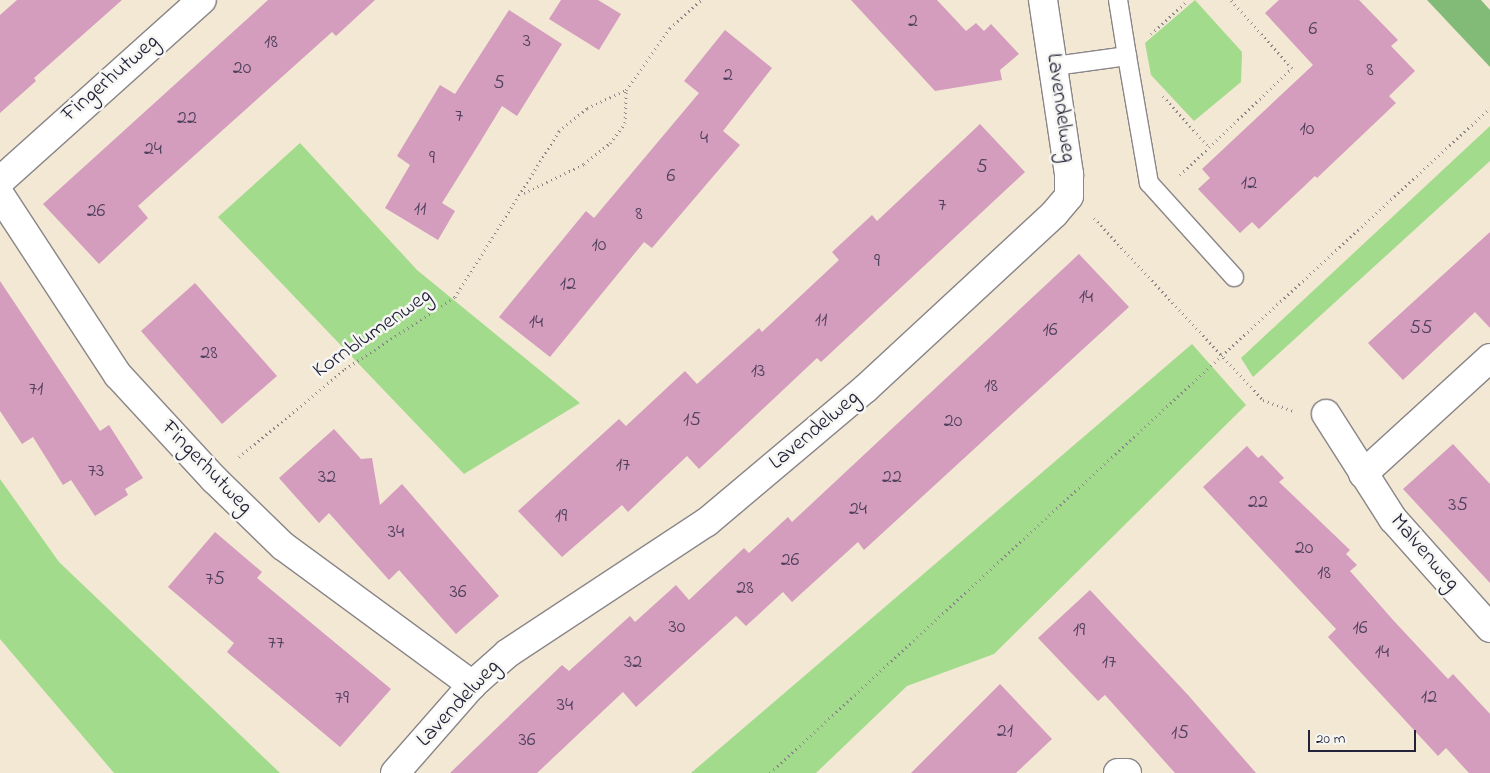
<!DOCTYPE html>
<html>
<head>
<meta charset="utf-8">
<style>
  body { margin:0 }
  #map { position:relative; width:1490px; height:773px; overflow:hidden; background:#f2e8d4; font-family:"Indie Flower",sans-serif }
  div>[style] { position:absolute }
  .green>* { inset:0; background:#a3db8c }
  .forest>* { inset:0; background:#82bb78 }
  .building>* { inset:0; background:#d49cbd }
  .path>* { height:3px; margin-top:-1.5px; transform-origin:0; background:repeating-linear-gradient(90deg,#8a8588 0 1px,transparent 0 5px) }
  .roads { filter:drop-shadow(1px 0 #8a8588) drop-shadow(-1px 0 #8a8588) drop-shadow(0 1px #8a8588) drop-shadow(0 -1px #8a8588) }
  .lane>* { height:18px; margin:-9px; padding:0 9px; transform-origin:9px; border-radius:9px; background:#fff }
  .street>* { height:28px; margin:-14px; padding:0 14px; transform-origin:14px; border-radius:14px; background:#fff }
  span { translate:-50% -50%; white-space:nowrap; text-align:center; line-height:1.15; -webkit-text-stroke:5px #f6f6f2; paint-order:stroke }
  .number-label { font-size:20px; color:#4e405c }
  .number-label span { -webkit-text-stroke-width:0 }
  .street-label { font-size:22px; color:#22223b }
  .scale { position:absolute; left:1308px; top:730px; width:108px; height:22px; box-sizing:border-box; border:2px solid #22223b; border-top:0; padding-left:6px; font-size:15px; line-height:18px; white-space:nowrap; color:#22223b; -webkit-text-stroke:4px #f6f6f2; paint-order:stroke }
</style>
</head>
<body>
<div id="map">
  <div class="green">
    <i style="clip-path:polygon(1195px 0,1242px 52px,1241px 82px,1194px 121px,1151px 75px,1145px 43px)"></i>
    <i style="clip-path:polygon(1490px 126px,1490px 161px,1253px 377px,1241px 358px)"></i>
    <i style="clip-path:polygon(300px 143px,417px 270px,580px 403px,464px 474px,218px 217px)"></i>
    <i style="clip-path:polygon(1192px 344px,1246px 405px,994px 654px,907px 686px,816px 773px,691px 773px)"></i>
    <i style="clip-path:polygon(0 479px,59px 562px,280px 773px,114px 773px,0 639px)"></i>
  </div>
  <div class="forest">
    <i style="clip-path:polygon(1427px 0,1481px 0,1490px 10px,1490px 67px)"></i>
  </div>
  <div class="building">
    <i style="clip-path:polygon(17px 0,122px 0,34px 78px,36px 81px,0 113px,0 15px)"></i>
    <i style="clip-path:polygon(268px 0,375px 0,336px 36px,332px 32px,138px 206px,148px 218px,99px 264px,43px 204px)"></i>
    <i style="clip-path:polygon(561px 0,598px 0,621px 14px,599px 50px,549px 19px)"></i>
    <i style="clip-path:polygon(851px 0,937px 0,966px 31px,976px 23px,984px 31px,991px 24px,1019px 54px,1000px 70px,1002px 80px,935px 91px)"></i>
    <i style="clip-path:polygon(1279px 0,1359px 0,1398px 40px,1391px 46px,1415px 71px,1389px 96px,1396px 103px,1317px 178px,1315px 176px,1259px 229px,1252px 222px,1240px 233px,1198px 189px,1210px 178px,1202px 169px,1313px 65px,1265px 13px)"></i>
    <i style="clip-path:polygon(509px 10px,562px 44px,517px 116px,502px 106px,477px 147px,442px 203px,455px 211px,438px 240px,385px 208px,410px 165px,397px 156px,440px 85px,455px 94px)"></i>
    <i style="clip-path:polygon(725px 30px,772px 68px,723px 131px,740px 145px,652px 248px,644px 242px,550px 357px,499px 317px,586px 211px,594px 218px,699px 93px,684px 81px)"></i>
    <i style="clip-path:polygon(980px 124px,1025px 172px,821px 362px,817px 358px,699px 469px,687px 456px,628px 512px,622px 505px,562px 557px,518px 511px,619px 419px,626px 426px,685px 371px,697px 384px,759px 328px,762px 332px,839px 260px,832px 252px,872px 215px,877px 221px)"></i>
    <i style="clip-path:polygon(1490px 232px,1490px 328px,1475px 312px,1403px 380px,1368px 343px)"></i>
    <i style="clip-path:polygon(1079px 254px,1129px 307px,864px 550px,858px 542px,792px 602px,783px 592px,746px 626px,736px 616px,636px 707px,623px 692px,537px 773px,450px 773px,562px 665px,569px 671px,630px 616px,635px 622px,676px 585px,689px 600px,744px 548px,749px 553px,788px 517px,792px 522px)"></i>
    <i style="clip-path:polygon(0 281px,100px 431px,109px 425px,143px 478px,125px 489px,128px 495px,95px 516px,71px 480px,63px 485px,33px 437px,22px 444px,0 411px)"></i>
    <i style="clip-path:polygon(195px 283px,277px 376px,222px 424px,141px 331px)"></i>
    <i style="clip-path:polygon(334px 429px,361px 459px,372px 458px,380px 505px,402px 484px,499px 596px,456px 634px,399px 570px,389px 580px,329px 513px,319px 523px,279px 478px)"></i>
    <i style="clip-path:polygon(1453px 444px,1490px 484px,1490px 583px,1403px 489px)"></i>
    <i style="clip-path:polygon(1247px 446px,1258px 458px,1262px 455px,1284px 478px,1279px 482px,1350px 550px,1346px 554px,1357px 565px,1350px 571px,1393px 620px,1448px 679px,1453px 674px,1490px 714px,1490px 773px,1469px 773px,1446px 748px,1438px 756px,1328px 637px,1336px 629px,1203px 487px)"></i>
    <i style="clip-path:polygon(215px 532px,262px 572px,257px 578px,391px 689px,340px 747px,227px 652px,234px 643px,168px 587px)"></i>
    <i style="clip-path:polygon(1090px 590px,1188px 695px,1256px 773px,1175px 773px,1105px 695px,1098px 701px,1038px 638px)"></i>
    <i style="clip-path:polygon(1000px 684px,1052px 739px,1016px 773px,911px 773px)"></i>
  </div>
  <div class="path">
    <i style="left:1151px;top:34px;width:50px;rotate:-42.6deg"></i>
    <i style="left:1163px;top:96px;width:69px;rotate:48deg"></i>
    <i style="left:1180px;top:175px;width:155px;rotate:-43.7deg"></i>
    <i style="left:1292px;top:68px;width:91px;rotate:-131.9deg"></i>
    <i style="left:524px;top:193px;width:67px;rotate:-25.8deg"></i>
    <i style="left:584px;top:164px;width:33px;rotate:-39deg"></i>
    <i style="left:610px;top:143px;width:25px;rotate:-53deg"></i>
    <i style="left:625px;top:123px;width:33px;rotate:-88deg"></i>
    <i style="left:1094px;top:218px;width:248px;rotate:47.1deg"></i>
    <i style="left:1263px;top:400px;width:32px;rotate:20deg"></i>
    <i style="left:239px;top:457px;width:138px;rotate:-39.7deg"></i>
    <i style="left:345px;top:369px;width:131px;rotate:-33.2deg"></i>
    <i style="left:455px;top:297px;width:196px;rotate:-57.9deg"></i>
    <i style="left:559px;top:131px;width:36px;rotate:-39deg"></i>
    <i style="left:587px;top:108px;width:43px;rotate:-24.8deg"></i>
    <i style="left:626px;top:90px;width:76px;rotate:-54.6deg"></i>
    <i style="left:670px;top:28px;width:42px;rotate:-42.1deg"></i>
    <i style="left:770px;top:773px;width:980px;rotate:-42.73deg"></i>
  </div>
  <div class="roads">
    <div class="lane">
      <i style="left:1127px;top:56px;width:129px;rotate:80.2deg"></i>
      <i style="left:1149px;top:183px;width:127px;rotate:47.9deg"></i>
      <i style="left:1055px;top:66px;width:73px;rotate:-7.9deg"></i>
      <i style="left:1127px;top:56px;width:57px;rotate:-99.1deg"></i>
    </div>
    <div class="street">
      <i style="left:0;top:181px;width:271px;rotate:-41.9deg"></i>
      <i style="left:0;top:195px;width:215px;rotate:56.8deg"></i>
      <i style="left:118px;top:375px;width:142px;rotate:47.3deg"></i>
      <i style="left:214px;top:479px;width:96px;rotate:44.2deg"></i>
      <i style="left:283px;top:546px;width:235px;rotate:36.3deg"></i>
      <i style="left:1326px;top:414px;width:125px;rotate:57.5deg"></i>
      <i style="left:1393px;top:519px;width:146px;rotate:48.3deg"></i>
      <i style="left:1363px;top:474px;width:172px;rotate:-42.4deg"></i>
      <i style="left:395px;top:773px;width:117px;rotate:-48.8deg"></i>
      <i style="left:472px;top:685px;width:48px;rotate:-41.6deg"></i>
      <i style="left:508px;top:653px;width:238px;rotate:-33.4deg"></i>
      <i style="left:707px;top:522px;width:207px;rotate:-40.1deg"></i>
      <i style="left:865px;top:389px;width:258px;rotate:-42.8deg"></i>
      <i style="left:1054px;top:214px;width:23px;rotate:-50deg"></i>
      <i style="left:1069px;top:196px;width:22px;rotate:-90deg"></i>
      <i style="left:1069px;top:174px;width:176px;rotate:-98.5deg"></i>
      <i style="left:1118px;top:773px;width:9px"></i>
    </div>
  </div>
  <div class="number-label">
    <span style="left:913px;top:21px">2</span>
    <span style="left:1313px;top:29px">6</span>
    <span style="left:527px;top:41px">3</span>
    <span style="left:271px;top:42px">18</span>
    <span style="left:242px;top:68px">20</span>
    <span style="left:1370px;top:70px">8</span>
    <span style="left:728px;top:75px">2</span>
    <span style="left:499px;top:83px">5</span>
    <span style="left:459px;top:116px">7</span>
    <span style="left:187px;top:118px">22</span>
    <span style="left:1307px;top:129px">10</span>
    <span style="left:704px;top:138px">4</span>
    <span style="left:153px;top:149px">24</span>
    <span style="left:432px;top:158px">9</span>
    <span style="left:982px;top:167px">5</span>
    <span style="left:671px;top:176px">6</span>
    <span style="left:1249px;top:183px">12</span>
    <span style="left:942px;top:205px">7</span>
    <span style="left:420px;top:209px">11</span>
    <span style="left:96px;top:211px">26</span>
    <span style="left:639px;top:214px">8</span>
    <span style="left:599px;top:245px">10</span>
    <span style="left:877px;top:261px">9</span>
    <span style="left:568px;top:284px">12</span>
    <span style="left:1086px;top:297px">14</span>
    <span style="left:821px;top:320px">11</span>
    <span style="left:536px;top:322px">14</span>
    <span style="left:1421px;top:328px">55</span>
    <span style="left:1050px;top:330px">16</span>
    <span style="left:209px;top:353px">28</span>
    <span style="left:758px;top:371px">13</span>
    <span style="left:991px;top:386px">18</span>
    <span style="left:36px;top:389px">71</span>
    <span style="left:692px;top:420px">15</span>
    <span style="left:953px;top:421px">20</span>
    <span style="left:623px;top:465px">17</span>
    <span style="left:96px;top:471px">73</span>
    <span style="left:327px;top:477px">32</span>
    <span style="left:892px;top:477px">22</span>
    <span style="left:1258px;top:502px">22</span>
    <span style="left:1458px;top:505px">35</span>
    <span style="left:858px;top:509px">24</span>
    <span style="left:561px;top:516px">19</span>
    <span style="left:396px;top:532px">34</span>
    <span style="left:1304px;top:548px">20</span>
    <span style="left:790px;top:560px">26</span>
    <span style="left:1324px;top:573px">18</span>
    <span style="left:215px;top:579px">75</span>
    <span style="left:745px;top:588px">28</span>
    <span style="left:458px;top:592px">36</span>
    <span style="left:677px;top:627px">30</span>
    <span style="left:1360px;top:628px">16</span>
    <span style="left:1079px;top:630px">19</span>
    <span style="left:276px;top:643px">77</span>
    <span style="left:1382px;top:652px">14</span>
    <span style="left:633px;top:662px">32</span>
    <span style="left:1109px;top:662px">17</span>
    <span style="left:1429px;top:697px">12</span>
    <span style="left:342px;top:698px">79</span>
    <span style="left:565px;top:705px">34</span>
    <span style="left:1005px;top:731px">21</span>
    <span style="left:1180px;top:733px">15</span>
    <span style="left:527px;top:740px">36</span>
  </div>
  <div class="street-label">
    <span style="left:111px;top:79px;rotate:-41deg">Fingerhutweg</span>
    <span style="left:1060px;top:108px;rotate:82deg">Lavendelweg</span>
    <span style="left:373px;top:334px;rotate:-35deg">Kornblumenweg</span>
    <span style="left:815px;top:431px;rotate:-40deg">Lavendelweg</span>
    <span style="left:206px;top:468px;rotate:46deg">Fingerhutweg</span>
    <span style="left:1424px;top:553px;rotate:49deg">Malvenweg</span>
    <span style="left:459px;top:704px;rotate:-47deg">Lavendelweg</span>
  </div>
  <div class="scale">20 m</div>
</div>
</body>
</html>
